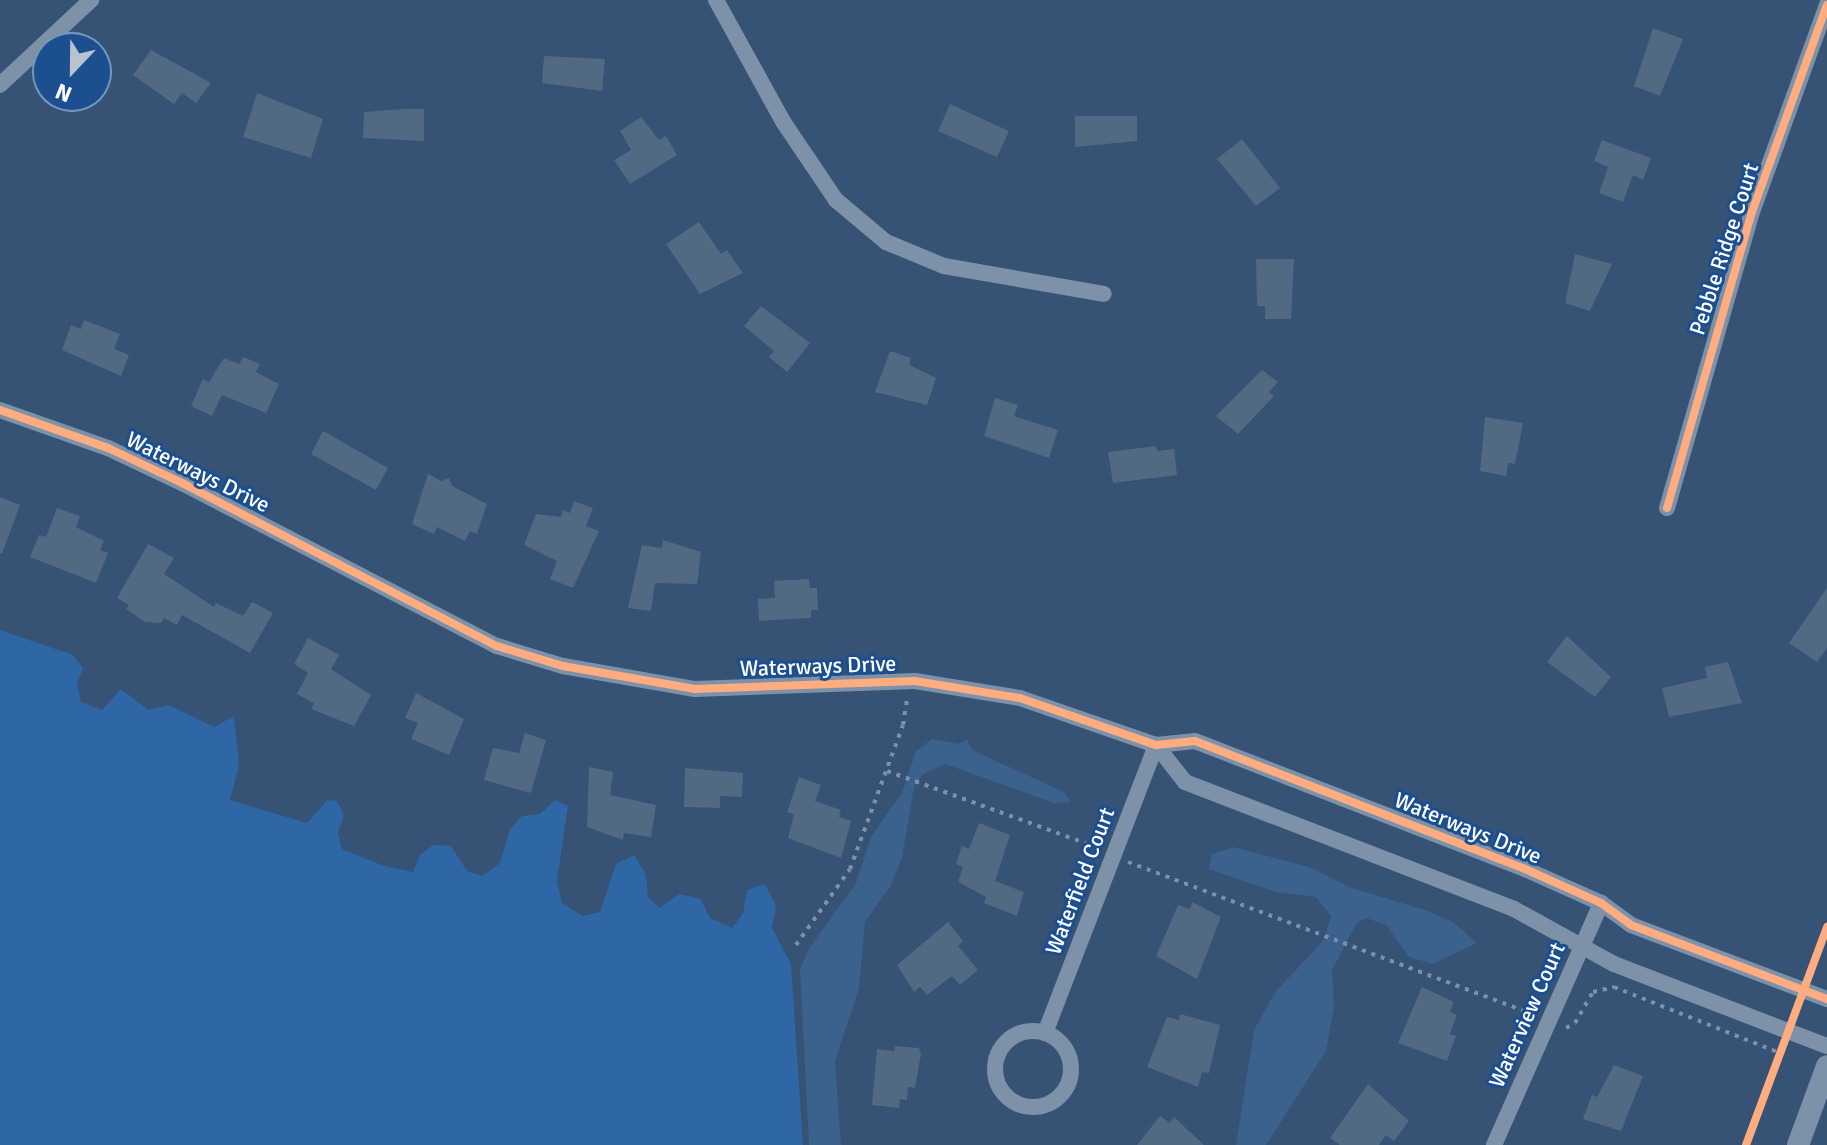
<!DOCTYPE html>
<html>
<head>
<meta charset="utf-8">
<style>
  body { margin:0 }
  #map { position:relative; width:1827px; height:1145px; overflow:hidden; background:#365274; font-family:Signika,sans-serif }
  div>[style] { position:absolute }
  .green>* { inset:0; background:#2f66a5 }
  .water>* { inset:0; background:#3b618d }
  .building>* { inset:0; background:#526984 }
  .path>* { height:4px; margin-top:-2px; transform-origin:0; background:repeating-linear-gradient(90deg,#7d92a8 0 4px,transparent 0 10px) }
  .minor>* { height:16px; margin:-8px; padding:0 8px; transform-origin:8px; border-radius:8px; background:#7d92a8 }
  .minor>.ring { margin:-8px; padding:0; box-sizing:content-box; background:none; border:16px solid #7d92a8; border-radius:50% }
  .tertiary>* { height:22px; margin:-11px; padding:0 11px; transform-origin:11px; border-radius:11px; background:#7d92a8 }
  .cycleway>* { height:8px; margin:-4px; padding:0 4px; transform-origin:4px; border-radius:4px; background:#ffac80 }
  span { translate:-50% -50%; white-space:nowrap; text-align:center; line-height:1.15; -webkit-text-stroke:6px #1b4f8f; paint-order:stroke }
  .street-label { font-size:22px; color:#fff }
  .north { position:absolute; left:32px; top:32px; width:80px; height:80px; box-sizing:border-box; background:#1b4f8f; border:2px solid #7695bc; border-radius:50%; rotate:202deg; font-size:22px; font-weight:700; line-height:32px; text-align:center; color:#fff }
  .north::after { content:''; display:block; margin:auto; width:28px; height:36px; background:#b9c2ce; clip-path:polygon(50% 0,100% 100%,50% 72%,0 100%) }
</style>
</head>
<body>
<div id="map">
  <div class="green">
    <i style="clip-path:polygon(0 630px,73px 655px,83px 668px,77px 684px,81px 702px,102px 710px,121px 689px,148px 710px,169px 705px,214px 727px,234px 716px,239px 765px,230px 800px,307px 823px,327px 800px,337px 801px,344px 815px,338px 832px,342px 849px,384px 866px,413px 872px,420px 855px,433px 845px,451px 846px,467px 871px,482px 876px,500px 863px,510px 829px,522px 816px,540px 814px,555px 800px,568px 806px,557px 880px,562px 903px,583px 916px,600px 912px,616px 864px,634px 855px,646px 875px,648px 897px,660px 908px,679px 894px,701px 899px,710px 918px,732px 928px,743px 913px,747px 890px,765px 884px,776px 906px,772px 928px,791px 964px,803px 1145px,0 1145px)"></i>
  </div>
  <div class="water">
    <i style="clip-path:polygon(932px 739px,959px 744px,967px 739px,972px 750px,1064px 792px,1071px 802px,1054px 803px,945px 764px,923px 774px,914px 787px,902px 858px,890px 887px,865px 922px,859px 988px,835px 1061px,841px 1145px,809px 1145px,800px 969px,810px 947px,856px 883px,872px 835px,902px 793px,916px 751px)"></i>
    <i style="clip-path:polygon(1234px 847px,1312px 868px,1349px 887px,1425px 910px,1453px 922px,1477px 943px,1433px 964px,1409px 957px,1386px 925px,1366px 918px,1357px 923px,1332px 970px,1334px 1007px,1326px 1051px,1266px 1145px,1236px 1145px,1254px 1030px,1276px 991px,1324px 940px,1331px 916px,1316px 897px,1276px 892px,1209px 869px,1212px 854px)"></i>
  </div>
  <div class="building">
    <i style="clip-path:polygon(1653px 28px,1683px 39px,1660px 96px,1634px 86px)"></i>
    <i style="clip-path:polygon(151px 50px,211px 83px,196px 103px,182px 93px,174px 104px,133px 75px)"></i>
    <i style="clip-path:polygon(544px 56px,605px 59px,602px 91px,542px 83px)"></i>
    <i style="clip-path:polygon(257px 93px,323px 119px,311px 158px,243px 137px)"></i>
    <i style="clip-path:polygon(950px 104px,1009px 131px,997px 157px,938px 131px)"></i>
    <i style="clip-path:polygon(403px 109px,424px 109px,424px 141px,363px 138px,364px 112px)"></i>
    <i style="clip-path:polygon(1075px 116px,1137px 116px,1137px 141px,1075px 147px)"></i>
    <i style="clip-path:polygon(641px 117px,659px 140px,666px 136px,677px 155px,630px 184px,614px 160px,631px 150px,620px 131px)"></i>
    <i style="clip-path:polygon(1242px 139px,1280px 188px,1256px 206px,1217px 159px)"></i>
    <i style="clip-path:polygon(1602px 140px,1651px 158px,1643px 180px,1633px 175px,1623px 202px,1599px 193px,1608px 167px,1594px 161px)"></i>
    <i style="clip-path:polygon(699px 222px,721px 254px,727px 250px,743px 273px,700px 294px,666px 244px)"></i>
    <i style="clip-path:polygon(1575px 254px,1612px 264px,1590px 311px,1565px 303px)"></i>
    <i style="clip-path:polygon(1256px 259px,1294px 259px,1291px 319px,1265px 319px,1265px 306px,1257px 306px)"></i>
    <i style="clip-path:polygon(761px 306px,810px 343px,787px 372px,769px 357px,774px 351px,744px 326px)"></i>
    <i style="clip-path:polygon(84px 320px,120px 334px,114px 349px,129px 355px,121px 376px,62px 350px,71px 325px,81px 329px)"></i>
    <i style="clip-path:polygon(890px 351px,911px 358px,909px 365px,936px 378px,927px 405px,875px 392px)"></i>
    <i style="clip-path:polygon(243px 357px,260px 364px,256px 372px,279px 384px,266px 413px,222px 395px,212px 416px,191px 406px,203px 379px,209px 382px,224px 358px,239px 364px)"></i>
    <i style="clip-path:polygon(1262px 370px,1278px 382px,1269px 392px,1274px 396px,1238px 434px,1216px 416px)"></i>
    <i style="clip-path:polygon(995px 398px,1018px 405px,1014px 416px,1058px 430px,1049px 458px,984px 436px)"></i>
    <i style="clip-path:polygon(1485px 417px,1523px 423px,1515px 464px,1508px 463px,1506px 476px,1480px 471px)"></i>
    <i style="clip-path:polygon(323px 431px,388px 468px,376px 490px,311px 454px)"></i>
    <i style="clip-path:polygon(1156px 446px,1157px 451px,1174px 449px,1177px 475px,1113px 483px,1108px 452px)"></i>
    <i style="clip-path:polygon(428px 474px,441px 481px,449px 478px,452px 486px,487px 504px,477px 534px,470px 531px,465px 541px,437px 527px,434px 534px,412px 524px)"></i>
    <i style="clip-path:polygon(0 497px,20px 505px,2px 554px,0 553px)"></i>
    <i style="clip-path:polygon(574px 501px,593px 508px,586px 526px,599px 531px,573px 588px,550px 579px,557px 561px,524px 545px,536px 514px,561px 517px,563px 510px,570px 513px)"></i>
    <i style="clip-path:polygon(57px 508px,80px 516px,76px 527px,104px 541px,100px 550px,108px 553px,96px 583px,30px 557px,39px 535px,46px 537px)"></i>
    <i style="clip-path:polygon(663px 540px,701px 552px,697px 584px,655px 583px,651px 611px,628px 608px,642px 545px,662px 548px)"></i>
    <i style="clip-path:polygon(148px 544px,174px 558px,164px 574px,214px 607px,216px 603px,243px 616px,252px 602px,273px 613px,250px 653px,182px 615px,177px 625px,164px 618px,161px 623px,145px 622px,126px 609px,129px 605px,117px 598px)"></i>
    <i style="clip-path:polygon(809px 579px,810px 588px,817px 588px,818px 610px,811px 610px,811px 618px,759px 621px,758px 599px,775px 598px,774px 581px)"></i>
    <i style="clip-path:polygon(1827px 588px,1827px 648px,1817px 662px,1789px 643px)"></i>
    <i style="clip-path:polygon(1567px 636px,1611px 677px,1595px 697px,1547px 662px)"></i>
    <i style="clip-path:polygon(308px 638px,339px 655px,331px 669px,371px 695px,354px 726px,311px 709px,314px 703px,297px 694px,308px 673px,294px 664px)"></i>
    <i style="clip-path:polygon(1728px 662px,1742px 703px,1669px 717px,1662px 688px,1707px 678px,1705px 667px)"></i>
    <i style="clip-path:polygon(416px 693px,464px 719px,449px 755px,411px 739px,418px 723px,405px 718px)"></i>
    <i style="clip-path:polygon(525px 733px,546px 740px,531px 793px,484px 780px,493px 748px,519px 753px)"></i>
    <i style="clip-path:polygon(589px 767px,613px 772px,610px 795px,656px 805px,651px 837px,624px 833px,623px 840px,587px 827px)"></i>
    <i style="clip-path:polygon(685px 768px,743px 773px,742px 797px,720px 796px,720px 808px,684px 807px)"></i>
    <i style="clip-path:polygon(799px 777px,821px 785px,815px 801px,841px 810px,839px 817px,851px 821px,841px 858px,788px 838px,794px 814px,787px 812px)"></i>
    <i style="clip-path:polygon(979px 823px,1010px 835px,995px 881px,1024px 892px,1017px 916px,984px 903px,986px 897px,958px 882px,963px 867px,956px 864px,962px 846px,969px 849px)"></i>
    <i style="clip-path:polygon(1192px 902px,1221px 917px,1197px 979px,1156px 956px,1178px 905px,1190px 909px)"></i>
    <i style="clip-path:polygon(948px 922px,963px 941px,958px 946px,978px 970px,960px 985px,952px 976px,927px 995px,920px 987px,914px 992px,897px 965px)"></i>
    <i style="clip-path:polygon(1422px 987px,1454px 1002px,1450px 1012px,1457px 1015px,1450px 1034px,1456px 1036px,1447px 1061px,1398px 1043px)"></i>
    <i style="clip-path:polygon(1180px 1014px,1220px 1025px,1209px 1073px,1202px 1072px,1198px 1087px,1147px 1067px,1167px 1017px,1179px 1020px)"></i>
    <i style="clip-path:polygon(895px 1046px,919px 1048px,921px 1054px,915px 1088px,908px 1087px,907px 1100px,900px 1099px,899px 1108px,872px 1105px,877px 1049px,894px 1051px)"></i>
    <i style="clip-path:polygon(1614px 1065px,1643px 1076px,1621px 1131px,1583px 1119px,1592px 1095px,1597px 1097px)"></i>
    <i style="clip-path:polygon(1368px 1084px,1409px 1121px,1394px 1141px,1386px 1135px,1379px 1145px,1340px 1145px,1330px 1138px)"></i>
    <i style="clip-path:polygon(1160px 1116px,1170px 1123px,1174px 1117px,1204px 1145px,1137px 1145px)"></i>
  </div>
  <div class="path">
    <i style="left:887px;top:771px;width:226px;rotate:20deg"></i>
    <i style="left:1128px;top:862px;width:432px;rotate:20.6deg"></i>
    <i style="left:796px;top:945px;width:93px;rotate:-54.6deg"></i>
    <i style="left:850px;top:869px;width:153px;rotate:-69.8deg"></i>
    <i style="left:903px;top:725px;width:26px;rotate:-81deg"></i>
    <i style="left:1566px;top:1028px;width:10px;rotate:-29deg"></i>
    <i style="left:1575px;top:1023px;width:36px;rotate:-60deg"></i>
    <i style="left:1593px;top:992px;width:22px;rotate:-13deg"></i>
    <i style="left:1614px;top:987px;width:179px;rotate:21.7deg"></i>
  </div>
  <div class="minor">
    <i style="left:716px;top:0;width:141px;rotate:61.1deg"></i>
    <i style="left:784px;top:123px;width:93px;rotate:56deg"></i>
    <i style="left:836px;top:200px;width:65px;rotate:40deg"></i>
    <i style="left:886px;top:242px;width:63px;rotate:22.5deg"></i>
    <i style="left:944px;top:266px;width:162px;rotate:9.9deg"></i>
    <i style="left:0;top:85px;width:125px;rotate:-43deg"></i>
    <i style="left:0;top:410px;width:114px;rotate:19.4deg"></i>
    <i style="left:108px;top:448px;width:84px;rotate:25.3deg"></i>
    <i style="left:184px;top:484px;width:352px;rotate:27.4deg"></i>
    <i style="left:497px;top:646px;width:69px;rotate:16.9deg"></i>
    <i style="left:563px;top:666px;width:134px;rotate:9.9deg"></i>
    <i style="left:695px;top:689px;width:220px;rotate:-2.1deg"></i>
    <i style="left:915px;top:681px;width:106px;rotate:9.2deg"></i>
    <i style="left:1020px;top:698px;width:144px;rotate:19.1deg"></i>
    <i style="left:1156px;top:745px;width:39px;rotate:-6deg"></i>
    <i style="left:1195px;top:741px;width:354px;rotate:21.2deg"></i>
    <i style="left:1525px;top:869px;width:83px;rotate:24.1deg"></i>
    <i style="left:1601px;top:903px;width:37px;rotate:36deg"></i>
    <i style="left:1631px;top:925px;width:210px;rotate:20.7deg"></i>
    <i style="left:1667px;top:508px;width:308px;rotate:-74deg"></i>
    <i style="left:1752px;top:212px;width:220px;rotate:-70.1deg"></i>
    <i style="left:1156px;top:745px;width:47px;rotate:51.9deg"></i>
    <i style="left:1185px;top:782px;width:353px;rotate:21.1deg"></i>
    <i style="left:1514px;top:909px;width:114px;rotate:28.8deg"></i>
    <i style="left:1614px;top:964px;width:228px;rotate:21.1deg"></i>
    <i class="ring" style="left:995px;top:1031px;width:60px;height:60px"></i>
    <i style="left:1045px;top:1033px;width:309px;rotate:-68.9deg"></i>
    <i style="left:1494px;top:1145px;width:265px;rotate:-66.1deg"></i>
  </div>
  <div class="tertiary">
    <i style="left:1798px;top:1145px;width:84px;rotate:-69.8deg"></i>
  </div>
  <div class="cycleway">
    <i style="left:0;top:410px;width:114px;rotate:19.4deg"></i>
    <i style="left:108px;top:448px;width:84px;rotate:25.3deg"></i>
    <i style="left:184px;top:484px;width:352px;rotate:27.4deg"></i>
    <i style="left:497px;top:646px;width:69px;rotate:16.9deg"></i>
    <i style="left:563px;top:666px;width:134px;rotate:9.9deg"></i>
    <i style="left:695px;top:689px;width:220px;rotate:-2.1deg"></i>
    <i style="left:915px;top:681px;width:106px;rotate:9.2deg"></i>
    <i style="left:1020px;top:698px;width:144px;rotate:19.1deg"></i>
    <i style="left:1156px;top:745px;width:39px;rotate:-6deg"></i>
    <i style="left:1195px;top:741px;width:354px;rotate:21.2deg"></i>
    <i style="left:1525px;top:869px;width:83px;rotate:24.1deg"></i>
    <i style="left:1601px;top:903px;width:37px;rotate:36deg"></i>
    <i style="left:1631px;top:925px;width:210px;rotate:20.7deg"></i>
    <i style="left:1667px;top:508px;width:308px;rotate:-74deg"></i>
    <i style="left:1752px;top:212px;width:220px;rotate:-70.1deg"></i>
    <i style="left:1746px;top:1145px;width:233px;rotate:-69.6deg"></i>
  </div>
  <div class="street-label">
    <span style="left:1724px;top:249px;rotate:-72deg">Pebble Ridge Court</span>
    <span style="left:198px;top:472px;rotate:26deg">Waterways Drive</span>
    <span style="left:818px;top:666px;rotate:-2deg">Waterways Drive</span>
    <span style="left:1468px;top:828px;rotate:22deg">Waterways Drive</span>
    <span style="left:1080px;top:881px;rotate:-69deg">Waterfield Court</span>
    <span style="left:1527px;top:1015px;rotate:-66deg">Waterview Court</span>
  </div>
  <div class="north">N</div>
</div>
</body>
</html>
